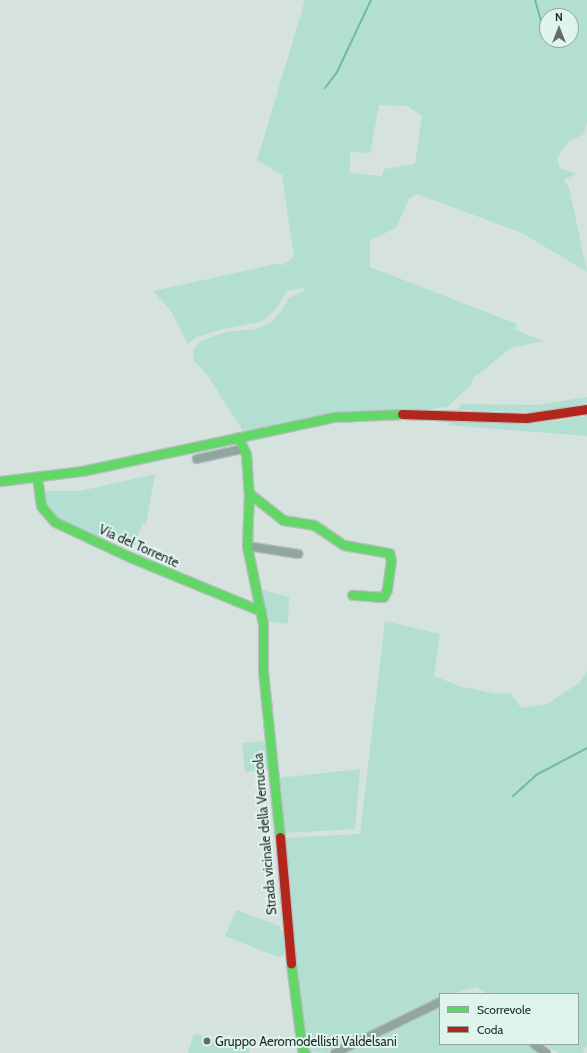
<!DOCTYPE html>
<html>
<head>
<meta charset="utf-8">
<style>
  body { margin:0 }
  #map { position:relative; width:587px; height:1053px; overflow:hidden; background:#d6e2de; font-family:Cabin,sans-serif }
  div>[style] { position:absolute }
  .green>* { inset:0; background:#b2dfd1 }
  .stream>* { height:2px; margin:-1px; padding:0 1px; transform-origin:1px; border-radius:1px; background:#6ebba6 }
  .roads { filter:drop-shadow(1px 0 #b7c0bd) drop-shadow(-1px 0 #b7c0bd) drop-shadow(0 1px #b7c0bd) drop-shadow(0 -1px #b7c0bd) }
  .street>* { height:8px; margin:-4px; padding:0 4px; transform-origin:4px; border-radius:4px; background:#90a69f }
  .fast>* { height:9px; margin:-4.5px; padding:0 4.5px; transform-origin:4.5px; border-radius:4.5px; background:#63d668 }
  .jam>* { height:9px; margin:-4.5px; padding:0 4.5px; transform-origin:4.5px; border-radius:4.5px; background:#b3261e }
  .dots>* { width:11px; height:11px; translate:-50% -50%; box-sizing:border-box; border:2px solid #def4ec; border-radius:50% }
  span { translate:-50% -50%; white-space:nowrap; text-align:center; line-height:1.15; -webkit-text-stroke:4px #def4ec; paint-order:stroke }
  .street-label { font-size:13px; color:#242c29 }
  .poi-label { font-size:13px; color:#242c29 }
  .left { translate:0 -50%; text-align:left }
  .legend { position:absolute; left:439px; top:993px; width:140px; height:52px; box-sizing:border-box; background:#def4ec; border:1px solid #94a49e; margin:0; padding:5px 7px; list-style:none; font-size:12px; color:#242c29 }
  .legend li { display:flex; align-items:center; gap:8px; height:20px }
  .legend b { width:20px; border:1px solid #94a49e }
  .north { position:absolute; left:539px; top:8px; width:40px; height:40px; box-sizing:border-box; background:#def4ec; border:1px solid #94a49e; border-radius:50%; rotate:0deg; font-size:11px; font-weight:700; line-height:16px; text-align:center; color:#242c29 }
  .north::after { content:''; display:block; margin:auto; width:14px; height:18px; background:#626c68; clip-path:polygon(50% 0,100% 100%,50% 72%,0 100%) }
</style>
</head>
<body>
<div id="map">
  <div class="green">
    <i style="clip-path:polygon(evenodd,305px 0,587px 0,587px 123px,583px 135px,570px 140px,557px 158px,560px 168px,576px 174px,563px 180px,569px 187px,587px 272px,522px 233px,417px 194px,409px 199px,396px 228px,370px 240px,370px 267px,517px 324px,516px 330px,543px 341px,511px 348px,473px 378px,470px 386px,447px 407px,243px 431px,206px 373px,194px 361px,193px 350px,201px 341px,226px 332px,256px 329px,271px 322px,282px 310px,289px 298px,304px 291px,304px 288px,287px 291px,276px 309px,263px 321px,223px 329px,197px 337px,188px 344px,171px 311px,153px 291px,276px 264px,283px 265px,294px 257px,282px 175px,257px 160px,305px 0,547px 16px,571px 16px,571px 40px,547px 40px,547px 16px,305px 0,379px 105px,407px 106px,422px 116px,415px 164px,384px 169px,382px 176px,350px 173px,350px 152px,370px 153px,379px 105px)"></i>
    <i style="clip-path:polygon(587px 397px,587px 403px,536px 412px,457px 410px,462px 404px,538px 405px)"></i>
    <i style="clip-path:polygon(587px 416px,587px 436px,446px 425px,454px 420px,525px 422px,559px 421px)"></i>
    <i style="clip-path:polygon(155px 474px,146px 524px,142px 524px,134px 547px,102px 532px,98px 539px,66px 525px,46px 507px,45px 491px,80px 491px)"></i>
    <i style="clip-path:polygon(262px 590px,289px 597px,288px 624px,267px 621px)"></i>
    <i style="clip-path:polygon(385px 621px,440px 634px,434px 676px,459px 686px,497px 694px,510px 693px,521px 708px,547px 704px,580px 682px,587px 671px,587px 1045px,583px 1053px,559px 1053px,543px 1044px,578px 1044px,578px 994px,487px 994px,476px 987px,451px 994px,440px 994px,440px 999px,329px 1053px,309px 1052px,305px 1043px,290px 933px,284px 838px,360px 834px)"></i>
    <i style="clip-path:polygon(267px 741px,269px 770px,245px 772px,242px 743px)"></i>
    <i style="clip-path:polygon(360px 769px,355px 829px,284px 833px,278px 778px)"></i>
    <i style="clip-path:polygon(236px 910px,280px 926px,280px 930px,283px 931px,287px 954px,278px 957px,225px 936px)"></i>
    <i style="clip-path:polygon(440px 1006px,440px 1044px,528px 1044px,539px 1053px,343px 1053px)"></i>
    <i style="clip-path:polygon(194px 1034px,250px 1048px,249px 1053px,188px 1053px)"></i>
  </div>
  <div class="stream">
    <i style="left:535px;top:0;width:44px;rotate:74.1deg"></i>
    <i style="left:325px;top:88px;width:20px;rotate:-53deg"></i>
    <i style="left:337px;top:72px;width:80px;rotate:-64.7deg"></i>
    <i style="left:513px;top:796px;width:31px;rotate:-42deg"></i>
    <i style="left:536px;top:775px;width:58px;rotate:-27.9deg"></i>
  </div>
  <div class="roads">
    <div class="street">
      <i style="left:197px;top:459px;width:46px;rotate:-12.5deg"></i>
      <i style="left:247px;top:546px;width:52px;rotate:8.9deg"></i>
      <i style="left:534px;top:1044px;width:15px;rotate:37deg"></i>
      <i style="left:335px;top:1053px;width:117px;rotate:-25.9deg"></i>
    </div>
    <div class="fast">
      <i style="left:238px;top:437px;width:19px;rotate:65deg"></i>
      <i style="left:246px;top:454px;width:39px;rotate:86deg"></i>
      <i style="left:249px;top:493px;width:53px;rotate:92.2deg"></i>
      <i style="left:247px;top:546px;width:80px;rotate:78.4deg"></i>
      <i style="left:263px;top:624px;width:47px;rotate:90deg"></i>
      <i style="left:263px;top:671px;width:167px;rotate:84.2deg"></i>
      <i style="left:37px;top:477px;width:29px;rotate:82deg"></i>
      <i style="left:41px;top:506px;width:21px;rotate:49deg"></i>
      <i style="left:55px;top:522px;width:83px;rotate:25deg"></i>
      <i style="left:130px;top:557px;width:142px;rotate:22.4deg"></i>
      <i style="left:0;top:481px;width:83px;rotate:-7deg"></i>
      <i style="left:82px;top:471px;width:258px;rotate:-12.1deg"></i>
      <i style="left:334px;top:417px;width:68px;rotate:-2.5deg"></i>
      <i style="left:249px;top:493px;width:43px;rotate:38.5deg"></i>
      <i style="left:283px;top:520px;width:31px;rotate:9deg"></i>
      <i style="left:314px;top:525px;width:36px;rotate:34deg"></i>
      <i style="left:344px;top:545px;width:46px;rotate:10.1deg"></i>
      <i style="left:389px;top:553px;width:7px;rotate:74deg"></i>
      <i style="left:391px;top:560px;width:30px;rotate:98deg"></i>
      <i style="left:387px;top:590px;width:8px;rotate:120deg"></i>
      <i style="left:383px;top:597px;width:31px;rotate:-176deg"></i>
      <i style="left:291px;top:964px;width:86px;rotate:82.6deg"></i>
      <i style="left:302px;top:1049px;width:5px;rotate:53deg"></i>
    </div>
    <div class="jam">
      <i style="left:402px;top:414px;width:124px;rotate:1.8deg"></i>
      <i style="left:526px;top:418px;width:62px;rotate:-8.4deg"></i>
      <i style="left:280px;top:837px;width:127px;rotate:85deg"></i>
    </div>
  </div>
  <div class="dots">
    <i style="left:207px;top:1041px;background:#626c68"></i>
  </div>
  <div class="street-label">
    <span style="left:139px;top:546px;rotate:24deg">Via del Torrente</span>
    <span style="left:265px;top:834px;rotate:-95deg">Strada vicinale della Verrucola</span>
  </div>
  <div class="poi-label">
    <span class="left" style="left:215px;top:1041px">Gruppo Aeromodellisti Valdelsani</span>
  </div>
  <ul class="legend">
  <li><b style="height:5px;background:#63d668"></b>Scorrevole</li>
  <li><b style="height:5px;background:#b3261e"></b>Coda</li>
  </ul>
  <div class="north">N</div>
</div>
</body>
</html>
